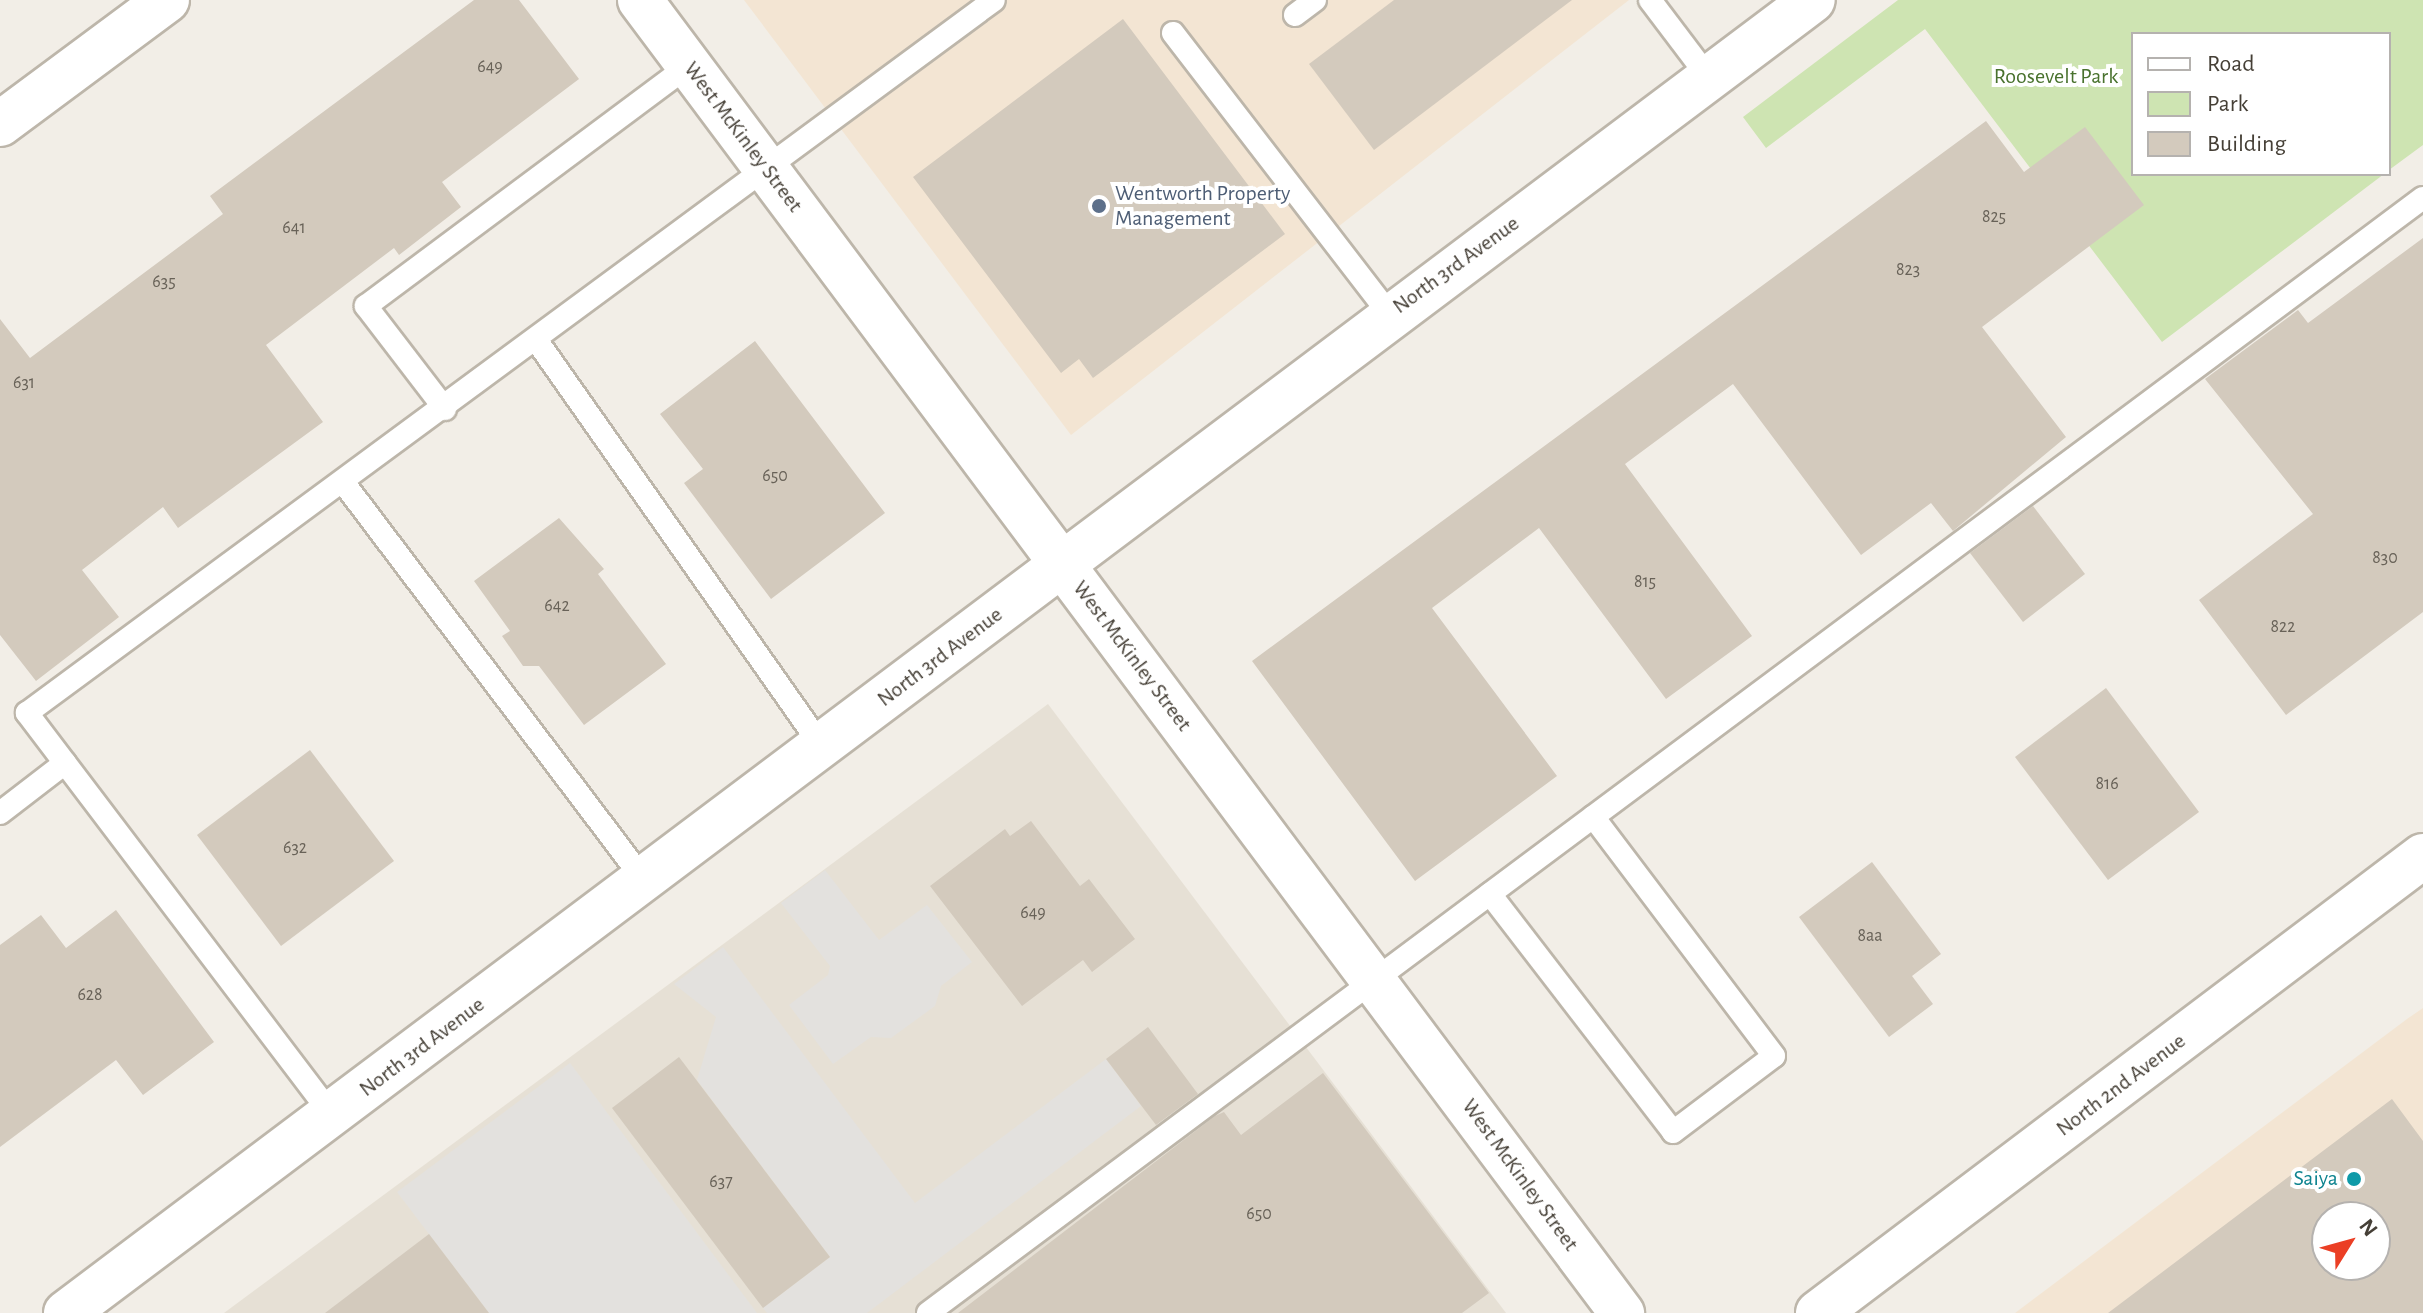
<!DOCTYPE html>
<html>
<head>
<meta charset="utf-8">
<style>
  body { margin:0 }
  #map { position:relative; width:2423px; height:1313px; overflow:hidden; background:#f2eee7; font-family:"Alegreya Sans",sans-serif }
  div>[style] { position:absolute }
  .residential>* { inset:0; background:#e6e0d5 }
  .commercial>* { inset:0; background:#f3e5d3 }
  .green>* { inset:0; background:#cee4b2 }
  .parking>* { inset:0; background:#e3e1de }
  .building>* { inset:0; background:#d3cabd }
  .roads { filter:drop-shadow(2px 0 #bdb6aa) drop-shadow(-2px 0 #bdb6aa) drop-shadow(0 2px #bdb6aa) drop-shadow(0 -2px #bdb6aa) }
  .service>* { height:22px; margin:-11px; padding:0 11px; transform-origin:11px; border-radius:11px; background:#fff }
  .minor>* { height:44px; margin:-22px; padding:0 22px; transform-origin:22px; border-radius:22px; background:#fff }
  .tertiary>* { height:44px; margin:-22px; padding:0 22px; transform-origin:22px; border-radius:22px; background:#fff }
  .dots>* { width:22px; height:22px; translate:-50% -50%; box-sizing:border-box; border:4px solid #fff; border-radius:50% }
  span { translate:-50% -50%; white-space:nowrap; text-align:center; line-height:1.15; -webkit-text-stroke:8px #fff; paint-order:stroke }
  .number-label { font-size:18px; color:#686258 }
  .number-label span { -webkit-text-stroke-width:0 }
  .park-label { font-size:22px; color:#49722e }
  .street-label { font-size:22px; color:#453f36 }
  .service-label { font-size:22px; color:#4e5e75 }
  .left { translate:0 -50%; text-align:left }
  .culture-label { font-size:22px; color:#0d838f }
  .right { translate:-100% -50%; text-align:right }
  .legend { position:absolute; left:2131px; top:32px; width:260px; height:144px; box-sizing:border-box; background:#fff; border:2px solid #b5b2af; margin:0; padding:10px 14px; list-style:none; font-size:24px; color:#453f36 }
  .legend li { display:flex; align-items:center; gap:16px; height:40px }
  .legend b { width:40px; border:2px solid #b5b2af }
  .north { position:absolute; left:2311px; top:1201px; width:80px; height:80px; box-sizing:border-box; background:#fff; border:2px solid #b5b2af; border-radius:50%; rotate:53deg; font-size:22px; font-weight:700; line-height:32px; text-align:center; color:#453f36 }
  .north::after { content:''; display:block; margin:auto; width:28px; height:36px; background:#eb3f25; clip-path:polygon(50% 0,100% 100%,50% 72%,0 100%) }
</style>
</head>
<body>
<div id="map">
  <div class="residential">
    <i style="clip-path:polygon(1048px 704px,1506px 1313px,224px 1313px)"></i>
  </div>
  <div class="commercial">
    <i style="clip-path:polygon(744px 0,1629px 0,1071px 435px)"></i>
    <i style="clip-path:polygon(evenodd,2423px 1008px,2423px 1313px,2015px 1313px,2407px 1019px,2423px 1008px,2327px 1217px,2375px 1217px,2375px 1265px,2327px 1265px,2327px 1217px)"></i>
  </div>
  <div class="green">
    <i style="clip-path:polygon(1898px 0,2423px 0,2423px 145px,2389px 170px,2389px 34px,2133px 34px,2133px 174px,2384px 174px,2162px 342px,1925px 29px,1766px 148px,1743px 117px)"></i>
  </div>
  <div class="parking">
    <i style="clip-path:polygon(825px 870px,879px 940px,927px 905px,972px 962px,941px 986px,935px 1006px,891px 1038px,871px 1037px,833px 1064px,789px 1005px,828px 975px,830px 966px,781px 903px)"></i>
    <i style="clip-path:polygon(723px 947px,915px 1203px,1106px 1059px,1141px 1106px,867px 1313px,767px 1313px,763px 1308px,830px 1257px,697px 1080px,716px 1017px,674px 984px)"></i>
    <i style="clip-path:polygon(570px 1063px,757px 1313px,489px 1313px,397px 1192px)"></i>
  </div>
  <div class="building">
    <i style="clip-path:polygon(474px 0,519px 0,579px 79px,442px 182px,461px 207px,399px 255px,394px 248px,266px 345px,323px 422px,178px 528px,163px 507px,82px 570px,119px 617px,36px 681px,0 635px,0 319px,30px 358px,223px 214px,210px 196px)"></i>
    <i style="clip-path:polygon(1394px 0,1572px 0,1374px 150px,1309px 64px)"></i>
    <i style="clip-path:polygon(1123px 19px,1285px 234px,1093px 378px,1079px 359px,1061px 373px,913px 177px)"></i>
    <i style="clip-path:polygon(1986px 121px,2024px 172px,2085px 127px,2144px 205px,1982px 327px,2066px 437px,1953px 531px,1931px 503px,1861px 555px,1733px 384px,1625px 464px,1752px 636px,1666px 699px,1539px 528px,1432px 608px,1557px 776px,1415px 881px,1252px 661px)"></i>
    <i style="clip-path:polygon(2423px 238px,2423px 612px,2286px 715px,2199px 600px,2313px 514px,2205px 379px,2298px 310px,2308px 323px)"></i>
    <i style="clip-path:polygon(755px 341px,885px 513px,771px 599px,684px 483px,703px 469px,660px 414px)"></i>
    <i style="clip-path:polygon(2033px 506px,2085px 574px,2023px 622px,1970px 553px)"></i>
    <i style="clip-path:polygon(559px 518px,604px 569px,598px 574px,666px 664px,584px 725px,539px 666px,523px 666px,502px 636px,510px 631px,474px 581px)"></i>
    <i style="clip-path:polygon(2106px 688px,2199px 812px,2108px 880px,2015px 757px)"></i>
    <i style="clip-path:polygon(310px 750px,394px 861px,281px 946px,197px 835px)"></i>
    <i style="clip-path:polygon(1031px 821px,1080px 886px,1089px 879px,1135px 939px,1092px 972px,1083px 960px,1022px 1006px,930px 886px,1005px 829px,1010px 836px)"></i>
    <i style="clip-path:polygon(1872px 862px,1941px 954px,1912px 976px,1933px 1004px,1889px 1037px,1799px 917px)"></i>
    <i style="clip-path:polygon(116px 910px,214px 1042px,143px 1095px,116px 1060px,0 1147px,0 945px,41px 915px,66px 948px)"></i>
    <i style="clip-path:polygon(1148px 1027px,1198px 1094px,1156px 1125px,1106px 1059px)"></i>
    <i style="clip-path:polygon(679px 1057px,830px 1257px,763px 1308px,612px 1108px)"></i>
    <i style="clip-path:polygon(1323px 1073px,1489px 1293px,1462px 1313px,958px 1313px,1215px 1116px,1224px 1112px,1241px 1135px)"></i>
    <i style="clip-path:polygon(evenodd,2392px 1099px,2423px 1141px,2423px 1313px,2108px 1313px,2392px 1099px,2327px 1217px,2375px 1217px,2375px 1265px,2327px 1265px,2327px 1217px)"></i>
    <i style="clip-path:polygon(429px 1234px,489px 1313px,325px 1313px)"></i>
  </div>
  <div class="roads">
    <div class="service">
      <i style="left:1650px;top:0;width:98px;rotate:52.9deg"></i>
      <i style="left:1295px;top:15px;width:25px;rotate:-37deg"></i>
      <i style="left:1173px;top:33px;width:354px;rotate:52.4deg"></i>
      <i style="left:537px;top:341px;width:495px;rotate:54.9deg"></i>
      <i style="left:445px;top:409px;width:130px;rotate:-127.5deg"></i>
      <i style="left:366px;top:306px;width:403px;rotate:-36.7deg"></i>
      <i style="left:343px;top:482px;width:499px;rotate:52.9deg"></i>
      <i style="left:0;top:813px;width:82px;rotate:-37.6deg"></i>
      <i style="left:1490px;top:894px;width:300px;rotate:52.4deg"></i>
      <i style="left:1673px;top:1132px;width:126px;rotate:-37deg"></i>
      <i style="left:1774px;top:1056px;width:300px;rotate:-127.1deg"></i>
      <i style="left:332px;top:1115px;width:505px;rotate:-127.19deg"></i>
      <i style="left:27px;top:713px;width:1201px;rotate:-36.4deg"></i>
      <i style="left:928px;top:1313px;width:1865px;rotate:-36.72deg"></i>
    </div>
    <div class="minor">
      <i style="left:640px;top:0;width:1640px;rotate:53.21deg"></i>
      <i style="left:0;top:124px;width:208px;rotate:-36.6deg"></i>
      <i style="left:1818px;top:1313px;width:758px;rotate:-37.07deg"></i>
    </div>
    <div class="tertiary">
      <i style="left:66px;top:1313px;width:2185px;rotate:-36.93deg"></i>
    </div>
  </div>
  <div class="dots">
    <i style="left:1099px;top:206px;background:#5c6f8a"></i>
    <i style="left:2354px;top:1179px;background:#0f9aa8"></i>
  </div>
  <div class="number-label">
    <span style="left:490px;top:67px">649</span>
    <span style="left:1994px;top:217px">825</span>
    <span style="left:294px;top:228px">641</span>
    <span style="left:1908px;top:270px">823</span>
    <span style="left:164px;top:282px">635</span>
    <span style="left:24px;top:383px">631</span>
    <span style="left:775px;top:476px">650</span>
    <span style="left:2385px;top:558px">830</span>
    <span style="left:1645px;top:582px">815</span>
    <span style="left:557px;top:606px">642</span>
    <span style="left:2283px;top:627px">822</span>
    <span style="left:2107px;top:784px">816</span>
    <span style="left:295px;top:848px">632</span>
    <span style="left:1033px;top:913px">649</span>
    <span style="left:1870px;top:936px">8aa</span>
    <span style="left:90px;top:995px">628</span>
    <span style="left:721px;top:1182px">637</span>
    <span style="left:1259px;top:1214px">650</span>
  </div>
  <div class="park-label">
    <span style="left:2056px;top:77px">Roosevelt Park</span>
  </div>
  <div class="street-label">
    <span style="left:743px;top:137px;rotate:53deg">West McKinley Street</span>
    <span style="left:1456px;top:265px;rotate:-36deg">North 3rd Avenue</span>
    <span style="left:1132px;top:656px;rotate:53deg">West McKinley Street</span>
    <span style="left:940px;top:657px;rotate:-37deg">North 3rd Avenue</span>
    <span style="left:422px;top:1047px;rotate:-37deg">North 3rd Avenue</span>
    <span style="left:2121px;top:1085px;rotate:-37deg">North 2nd Avenue</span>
    <span style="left:1520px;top:1175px;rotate:54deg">West McKinley Street</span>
  </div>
  <div class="service-label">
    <span class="left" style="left:1115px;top:206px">Wentworth Property<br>Management</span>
  </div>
  <div class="culture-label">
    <span class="right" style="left:2338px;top:1179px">Saiya</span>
  </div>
  <ul class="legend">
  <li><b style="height:10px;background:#fff"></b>Road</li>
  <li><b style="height:22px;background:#cee4b2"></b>Park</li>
  <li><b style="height:22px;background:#d3cabd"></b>Building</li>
  </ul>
  <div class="north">N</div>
</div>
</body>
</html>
